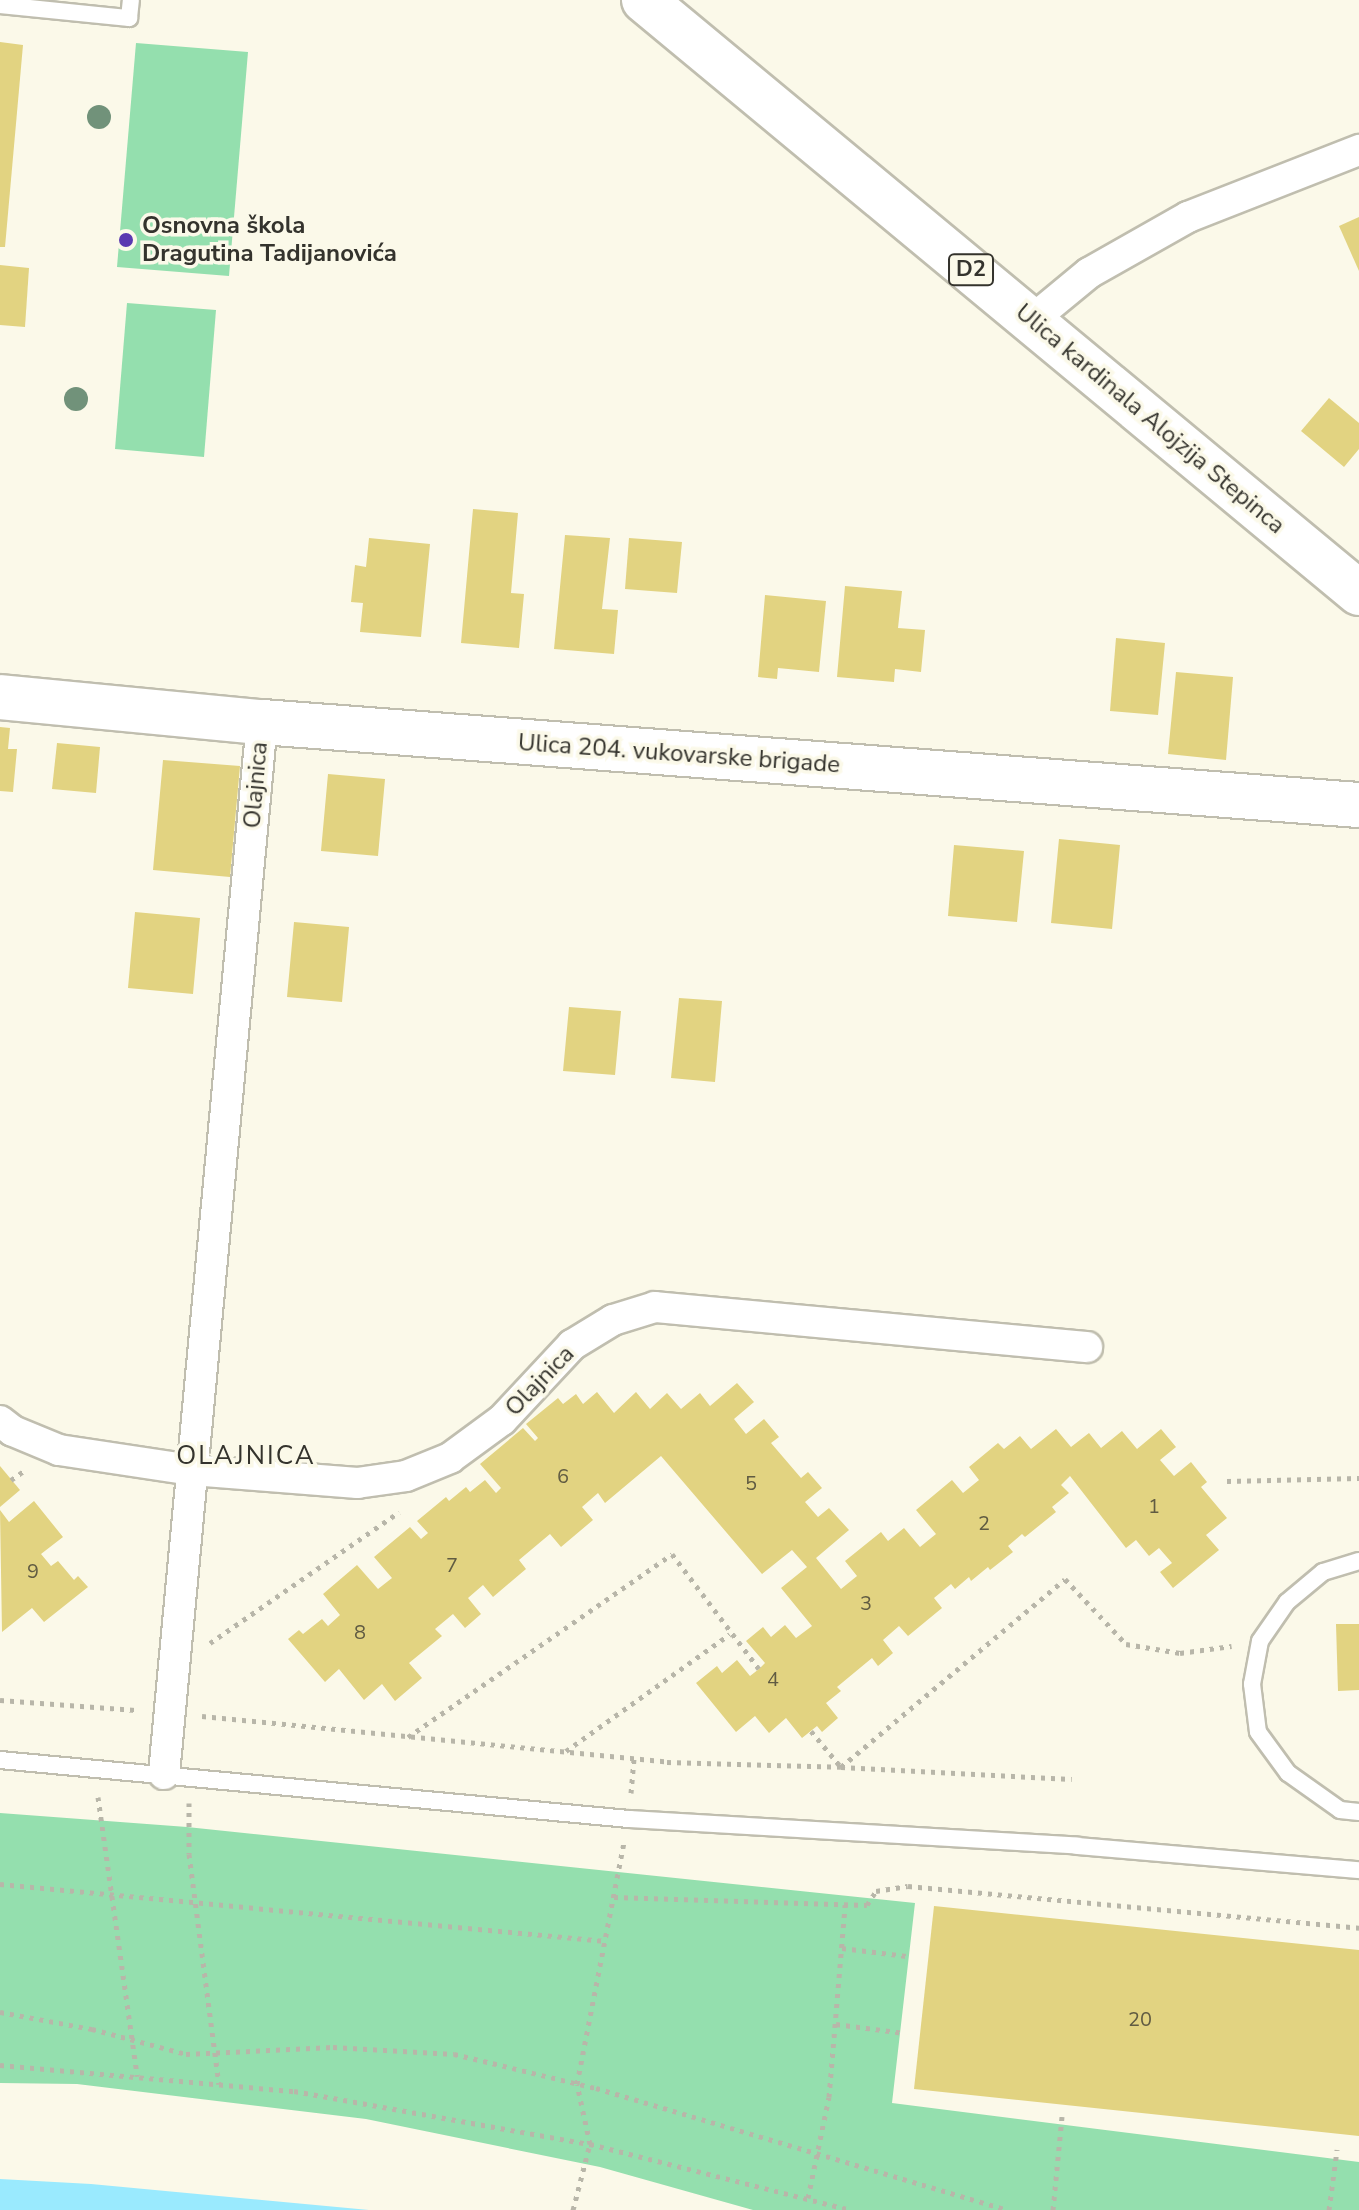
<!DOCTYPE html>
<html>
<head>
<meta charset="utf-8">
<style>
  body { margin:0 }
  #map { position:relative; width:1359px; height:2210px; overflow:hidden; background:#fbf9e9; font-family:"Nunito Sans",sans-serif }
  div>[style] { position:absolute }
  .green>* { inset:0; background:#94dfae }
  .water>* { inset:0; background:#9aeafe }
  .building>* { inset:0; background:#e2d381 }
  .path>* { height:5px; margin-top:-2.5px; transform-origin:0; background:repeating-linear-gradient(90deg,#b8b6a9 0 4px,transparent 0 10px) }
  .roads { filter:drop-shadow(2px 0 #c0beaf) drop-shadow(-2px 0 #c0beaf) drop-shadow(0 2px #c0beaf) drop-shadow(0 -2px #c0beaf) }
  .lane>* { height:16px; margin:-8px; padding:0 8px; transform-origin:8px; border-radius:8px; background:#fff }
  .street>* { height:30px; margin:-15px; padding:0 15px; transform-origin:15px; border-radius:15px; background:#fff }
  .secondary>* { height:44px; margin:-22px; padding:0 22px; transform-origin:22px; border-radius:22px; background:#fff }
  .primary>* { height:44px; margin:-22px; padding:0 22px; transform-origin:22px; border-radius:22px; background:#fff }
  .trees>* { width:24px; height:24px; margin:-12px; border-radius:50%; background:#71927a }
  .dots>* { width:22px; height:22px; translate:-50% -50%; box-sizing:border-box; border:4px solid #fbf9e9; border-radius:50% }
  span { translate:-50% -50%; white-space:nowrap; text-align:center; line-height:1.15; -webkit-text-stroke:7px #fbf9e9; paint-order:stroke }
  .number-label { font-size:20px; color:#605b42 }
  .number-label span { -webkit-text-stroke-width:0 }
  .shield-label span { padding:2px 6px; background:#fbf9e9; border:2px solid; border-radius:6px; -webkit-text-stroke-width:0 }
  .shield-label { font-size:22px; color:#34332d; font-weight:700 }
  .poi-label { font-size:24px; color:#34332d; font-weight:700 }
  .left { translate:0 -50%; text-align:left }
  .street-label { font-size:24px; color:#34332d }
  .neighbourhood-label { font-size:26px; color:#34332d; letter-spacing:2px }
</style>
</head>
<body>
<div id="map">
  <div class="green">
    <i style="clip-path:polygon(136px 43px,248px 52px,229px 276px,117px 267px)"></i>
    <i style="clip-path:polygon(127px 303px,216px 310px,204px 457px,115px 449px)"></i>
    <i style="clip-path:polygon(0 1813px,187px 1827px,915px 1903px,892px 2103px,1359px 2162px,1359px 2210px,753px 2210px,600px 2167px,366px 2119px,77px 2084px,0 2083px)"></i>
  </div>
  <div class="water">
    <i style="clip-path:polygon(0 2179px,91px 2184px,369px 2210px,0 2210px)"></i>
  </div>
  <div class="building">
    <i style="clip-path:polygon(0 42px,23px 45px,5px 247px,0 247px)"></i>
    <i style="clip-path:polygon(1359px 217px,1359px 271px,1339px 226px)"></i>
    <i style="clip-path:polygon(0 265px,29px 268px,25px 327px,0 325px)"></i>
    <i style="clip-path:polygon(1329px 398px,1359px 423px,1359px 449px,1344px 467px,1301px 431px)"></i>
    <i style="clip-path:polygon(473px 509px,518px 513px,511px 593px,524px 594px,519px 648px,461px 643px)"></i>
    <i style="clip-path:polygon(565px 535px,610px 538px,602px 609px,618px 610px,614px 654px,554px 649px)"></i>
    <i style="clip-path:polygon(369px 538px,430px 544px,421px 637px,360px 632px,363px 603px,351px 602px,355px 565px,366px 567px)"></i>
    <i style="clip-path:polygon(629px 538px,682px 542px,677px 593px,625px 589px)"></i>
    <i style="clip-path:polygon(845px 586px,902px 591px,898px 628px,925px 630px,921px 672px,895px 669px,894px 682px,837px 677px)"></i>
    <i style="clip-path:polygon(765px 595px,826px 601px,819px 672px,778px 668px,777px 679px,758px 677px)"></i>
    <i style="clip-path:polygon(1116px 638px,1165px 643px,1158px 715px,1110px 711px)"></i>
    <i style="clip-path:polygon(1176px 672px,1233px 677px,1226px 760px,1168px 754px)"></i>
    <i style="clip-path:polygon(0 727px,10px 728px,8px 749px,17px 749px,13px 792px,0 791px)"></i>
    <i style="clip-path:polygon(57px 743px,100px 747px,96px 793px,52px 789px)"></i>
    <i style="clip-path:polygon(163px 760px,240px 766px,230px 877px,153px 870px)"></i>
    <i style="clip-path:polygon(328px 774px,385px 779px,378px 856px,321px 851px)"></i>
    <i style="clip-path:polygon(1059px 839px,1120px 845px,1112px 929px,1051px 923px)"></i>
    <i style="clip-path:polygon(954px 845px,1024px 851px,1017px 922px,948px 916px)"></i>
    <i style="clip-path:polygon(135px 912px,200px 918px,193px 994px,128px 988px)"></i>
    <i style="clip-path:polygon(294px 922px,349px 927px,342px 1002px,287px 997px)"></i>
    <i style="clip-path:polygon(679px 998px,722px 1001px,715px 1082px,671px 1078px)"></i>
    <i style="clip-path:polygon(569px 1007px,621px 1011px,615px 1075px,563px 1071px)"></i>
    <i style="clip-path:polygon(737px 1383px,754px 1402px,734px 1419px,746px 1434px,764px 1419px,779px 1437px,771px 1443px,801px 1478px,808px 1472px,822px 1488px,805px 1502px,818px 1517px,829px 1508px,849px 1530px,816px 1558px,841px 1589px,857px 1576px,845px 1561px,881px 1532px,888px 1541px,904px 1528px,920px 1547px,936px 1534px,916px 1510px,952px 1480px,963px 1493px,979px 1480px,969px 1467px,998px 1443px,1004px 1449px,1020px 1436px,1031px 1449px,1056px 1429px,1071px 1447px,1089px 1433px,1101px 1448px,1122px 1431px,1137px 1449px,1161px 1429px,1176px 1447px,1160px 1460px,1174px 1476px,1191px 1462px,1207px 1482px,1201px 1487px,1227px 1518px,1206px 1535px,1219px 1550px,1173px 1588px,1160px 1572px,1172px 1563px,1159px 1548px,1149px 1556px,1136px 1540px,1126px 1548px,1070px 1476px,1061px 1485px,1069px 1493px,1052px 1507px,1056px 1512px,1025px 1537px,1022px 1534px,1008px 1546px,1013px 1552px,990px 1570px,988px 1567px,971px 1581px,969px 1577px,955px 1589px,951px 1584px,934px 1598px,942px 1608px,908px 1636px,899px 1626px,883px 1640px,893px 1653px,878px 1666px,872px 1658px,837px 1687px,841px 1691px,826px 1703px,838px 1718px,822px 1732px,817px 1726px,802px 1738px,786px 1718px,769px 1733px,755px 1716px,736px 1732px,696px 1683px,717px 1666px,722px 1673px,737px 1660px,750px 1676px,759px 1669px,765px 1663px,746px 1641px,763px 1627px,771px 1637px,785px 1625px,796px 1638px,812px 1626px,781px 1588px,807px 1567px,792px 1550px,762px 1574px,661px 1456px,605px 1503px,598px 1493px,582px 1507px,593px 1520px,561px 1547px,550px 1534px,519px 1560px,526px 1569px,493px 1597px,483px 1585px,468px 1598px,481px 1614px,465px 1628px,453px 1614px,435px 1629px,442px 1636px,409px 1663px,422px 1678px,395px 1701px,382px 1684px,364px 1700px,339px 1669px,325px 1682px,288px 1639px,299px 1630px,303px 1634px,322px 1619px,328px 1626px,340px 1615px,323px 1594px,357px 1565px,378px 1589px,392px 1578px,374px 1557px,410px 1527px,421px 1539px,428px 1533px,417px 1521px,446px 1497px,449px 1501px,466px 1487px,470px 1492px,485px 1480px,496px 1493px,501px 1488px,480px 1464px,523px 1428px,535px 1441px,538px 1438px,526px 1424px,558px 1398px,563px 1404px,576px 1394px,583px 1404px,597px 1392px,614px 1413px,636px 1392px,650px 1409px,667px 1393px,681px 1409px,700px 1393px,710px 1406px)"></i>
    <i style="clip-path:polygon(0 1466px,20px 1490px,0 1507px)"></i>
    <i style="clip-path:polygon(34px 1501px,63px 1537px,41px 1554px,51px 1566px,58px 1561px,74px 1580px,78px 1576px,88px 1587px,44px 1622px,32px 1608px,2px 1632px,0 1510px,9px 1522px)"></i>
    <i style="clip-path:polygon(1336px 1624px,1359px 1624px,1359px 1690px,1338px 1691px)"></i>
    <i style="clip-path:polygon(934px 1906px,1359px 1950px,1359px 2136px,914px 2089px)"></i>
  </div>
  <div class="path">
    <i style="left:11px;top:1480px;width:16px;rotate:-35deg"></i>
    <i style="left:1227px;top:1481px;width:132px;rotate:-1.3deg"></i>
    <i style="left:210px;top:1643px;width:230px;rotate:-34.7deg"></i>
    <i style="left:0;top:1700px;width:136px;rotate:4.2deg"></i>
    <i style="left:202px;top:1716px;width:467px;rotate:5.6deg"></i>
    <i style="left:667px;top:1762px;width:174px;rotate:1.6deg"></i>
    <i style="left:841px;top:1767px;width:292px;rotate:-40deg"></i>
    <i style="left:1065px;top:1579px;width:89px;rotate:46.8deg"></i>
    <i style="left:1126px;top:1644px;width:55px;rotate:9.5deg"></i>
    <i style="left:1180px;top:1653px;width:52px;rotate:-7.7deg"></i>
    <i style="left:811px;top:1731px;width:47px;rotate:50.2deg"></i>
    <i style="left:841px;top:1767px;width:231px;rotate:3deg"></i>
    <i style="left:408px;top:1737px;width:321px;rotate:-34.7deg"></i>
    <i style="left:672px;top:1554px;width:144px;rotate:52.9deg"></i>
    <i style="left:566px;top:1751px;width:201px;rotate:-35.5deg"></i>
    <i style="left:631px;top:1793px;width:35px;rotate:-85deg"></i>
    <i style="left:98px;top:1797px;width:282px;rotate:82deg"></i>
    <i style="left:189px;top:1803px;width:51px;rotate:90deg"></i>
    <i style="left:189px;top:1854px;width:232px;rotate:82.6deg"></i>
    <i style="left:0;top:1884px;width:608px;rotate:5.38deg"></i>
    <i style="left:614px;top:1897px;width:253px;rotate:1.8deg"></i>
    <i style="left:867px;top:1905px;width:17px;rotate:-57deg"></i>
    <i style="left:876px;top:1891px;width:32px;rotate:-9deg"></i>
    <i style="left:908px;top:1886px;width:453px;rotate:5.3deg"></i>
    <i style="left:842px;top:1948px;width:65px;rotate:7deg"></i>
    <i style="left:0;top:2012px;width:94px;rotate:10.5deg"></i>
    <i style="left:92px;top:2029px;width:97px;rotate:14.9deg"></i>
    <i style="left:186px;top:2054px;width:147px;rotate:-2.7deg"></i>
    <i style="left:333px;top:2047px;width:121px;rotate:3.3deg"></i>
    <i style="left:454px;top:2054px;width:146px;rotate:13.5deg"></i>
    <i style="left:596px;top:2088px;width:430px;rotate:16.5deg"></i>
    <i style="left:836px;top:2024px;width:69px;rotate:7.5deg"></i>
    <i style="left:0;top:2065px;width:295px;rotate:5.1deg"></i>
    <i style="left:294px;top:2091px;width:301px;rotate:10.2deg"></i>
    <i style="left:590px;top:2144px;width:269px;rotate:14.2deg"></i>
    <i style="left:808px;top:2198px;width:103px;rotate:-78.3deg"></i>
    <i style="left:829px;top:2097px;width:193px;rotate:-85.2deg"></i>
    <i style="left:573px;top:2210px;width:68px;rotate:-75.6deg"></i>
    <i style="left:590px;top:2144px;width:61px;rotate:-102.2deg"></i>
    <i style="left:577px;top:2084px;width:246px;rotate:-79deg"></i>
    <i style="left:1053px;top:2210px;width:94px;rotate:-84.5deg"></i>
    <i style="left:1329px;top:2210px;width:61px;rotate:-82.4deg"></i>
  </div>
  <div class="roads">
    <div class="lane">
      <i style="left:0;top:5px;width:130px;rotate:5.8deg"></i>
      <i style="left:129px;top:18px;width:18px;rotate:-84deg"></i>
      <i style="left:1359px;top:1561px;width:38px;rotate:163deg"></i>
      <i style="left:1323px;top:1572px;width:47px;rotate:140.2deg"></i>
      <i style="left:1287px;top:1602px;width:47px;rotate:124.7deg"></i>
      <i style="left:1260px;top:1641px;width:44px;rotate:100.5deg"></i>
      <i style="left:1252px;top:1684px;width:48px;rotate:82.9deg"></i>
      <i style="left:1258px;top:1732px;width:51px;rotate:53.8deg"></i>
      <i style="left:1288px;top:1773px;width:64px;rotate:35.4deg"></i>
      <i style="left:1340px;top:1810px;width:19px;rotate:6deg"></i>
      <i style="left:0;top:1760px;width:632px;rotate:5.36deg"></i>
      <i style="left:629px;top:1819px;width:449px;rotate:3.4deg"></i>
      <i style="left:1077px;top:1846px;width:283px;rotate:4.9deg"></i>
    </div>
    <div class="street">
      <i style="left:1032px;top:320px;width:74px;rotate:-39.5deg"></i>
      <i style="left:1089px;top:273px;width:114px;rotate:-29.5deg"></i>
      <i style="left:1188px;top:217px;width:184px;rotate:-21.4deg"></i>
      <i style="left:0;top:1421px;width:16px;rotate:38deg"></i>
      <i style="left:13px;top:1431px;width:50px;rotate:22.4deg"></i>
      <i style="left:59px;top:1450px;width:134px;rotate:8.6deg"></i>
      <i style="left:192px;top:1470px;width:166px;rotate:4.5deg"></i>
      <i style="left:357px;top:1483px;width:49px;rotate:-8.1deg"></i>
      <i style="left:406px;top:1476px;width:48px;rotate:-22.2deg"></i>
      <i style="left:450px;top:1458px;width:64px;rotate:-36.2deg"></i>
      <i style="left:502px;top:1420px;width:103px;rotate:-47deg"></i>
      <i style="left:572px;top:1345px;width:48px;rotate:-31.4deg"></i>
      <i style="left:613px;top:1320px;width:44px;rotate:-17.2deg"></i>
      <i style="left:655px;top:1307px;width:434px;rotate:5.3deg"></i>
      <i style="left:164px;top:1774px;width:1057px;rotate:-84.68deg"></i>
    </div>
    <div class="secondary">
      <i style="left:0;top:697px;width:263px;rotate:5.5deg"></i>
      <i style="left:262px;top:722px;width:1100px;rotate:4.33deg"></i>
    </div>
    <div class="primary">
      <i style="left:644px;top:0;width:929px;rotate:39.67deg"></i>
    </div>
  </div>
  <div class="trees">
    <i style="left:99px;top:117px"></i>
    <i style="left:76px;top:399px"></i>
  </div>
  <div class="dots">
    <i style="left:126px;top:240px;background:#5a39b1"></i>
  </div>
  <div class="number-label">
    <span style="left:563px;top:1476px">6</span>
    <span style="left:751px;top:1483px">5</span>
    <span style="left:1154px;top:1506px">1</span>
    <span style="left:984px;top:1523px">2</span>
    <span style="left:452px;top:1565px">7</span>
    <span style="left:33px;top:1571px">9</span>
    <span style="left:866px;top:1603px">3</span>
    <span style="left:360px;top:1632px">8</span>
    <span style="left:773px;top:1679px">4</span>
    <span style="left:1140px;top:2019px">20</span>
  </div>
  <div class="shield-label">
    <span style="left:971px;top:270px">D2</span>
  </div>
  <div class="poi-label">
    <span class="left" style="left:142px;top:240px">Osnovna škola<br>Dragutina Tadijanovića</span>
  </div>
  <div class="street-label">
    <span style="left:1150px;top:419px;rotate:40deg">Ulica kardinala Alojzija Stepinca</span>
    <span style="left:679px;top:754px;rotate:4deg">Ulica 204. vukovarske brigade</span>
    <span style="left:256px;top:785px;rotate:-85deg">Olajnica</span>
    <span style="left:540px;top:1381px;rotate:-46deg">Olajnica</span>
  </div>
  <div class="neighbourhood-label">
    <span style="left:246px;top:1456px">OLAJNICA</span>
  </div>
</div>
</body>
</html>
